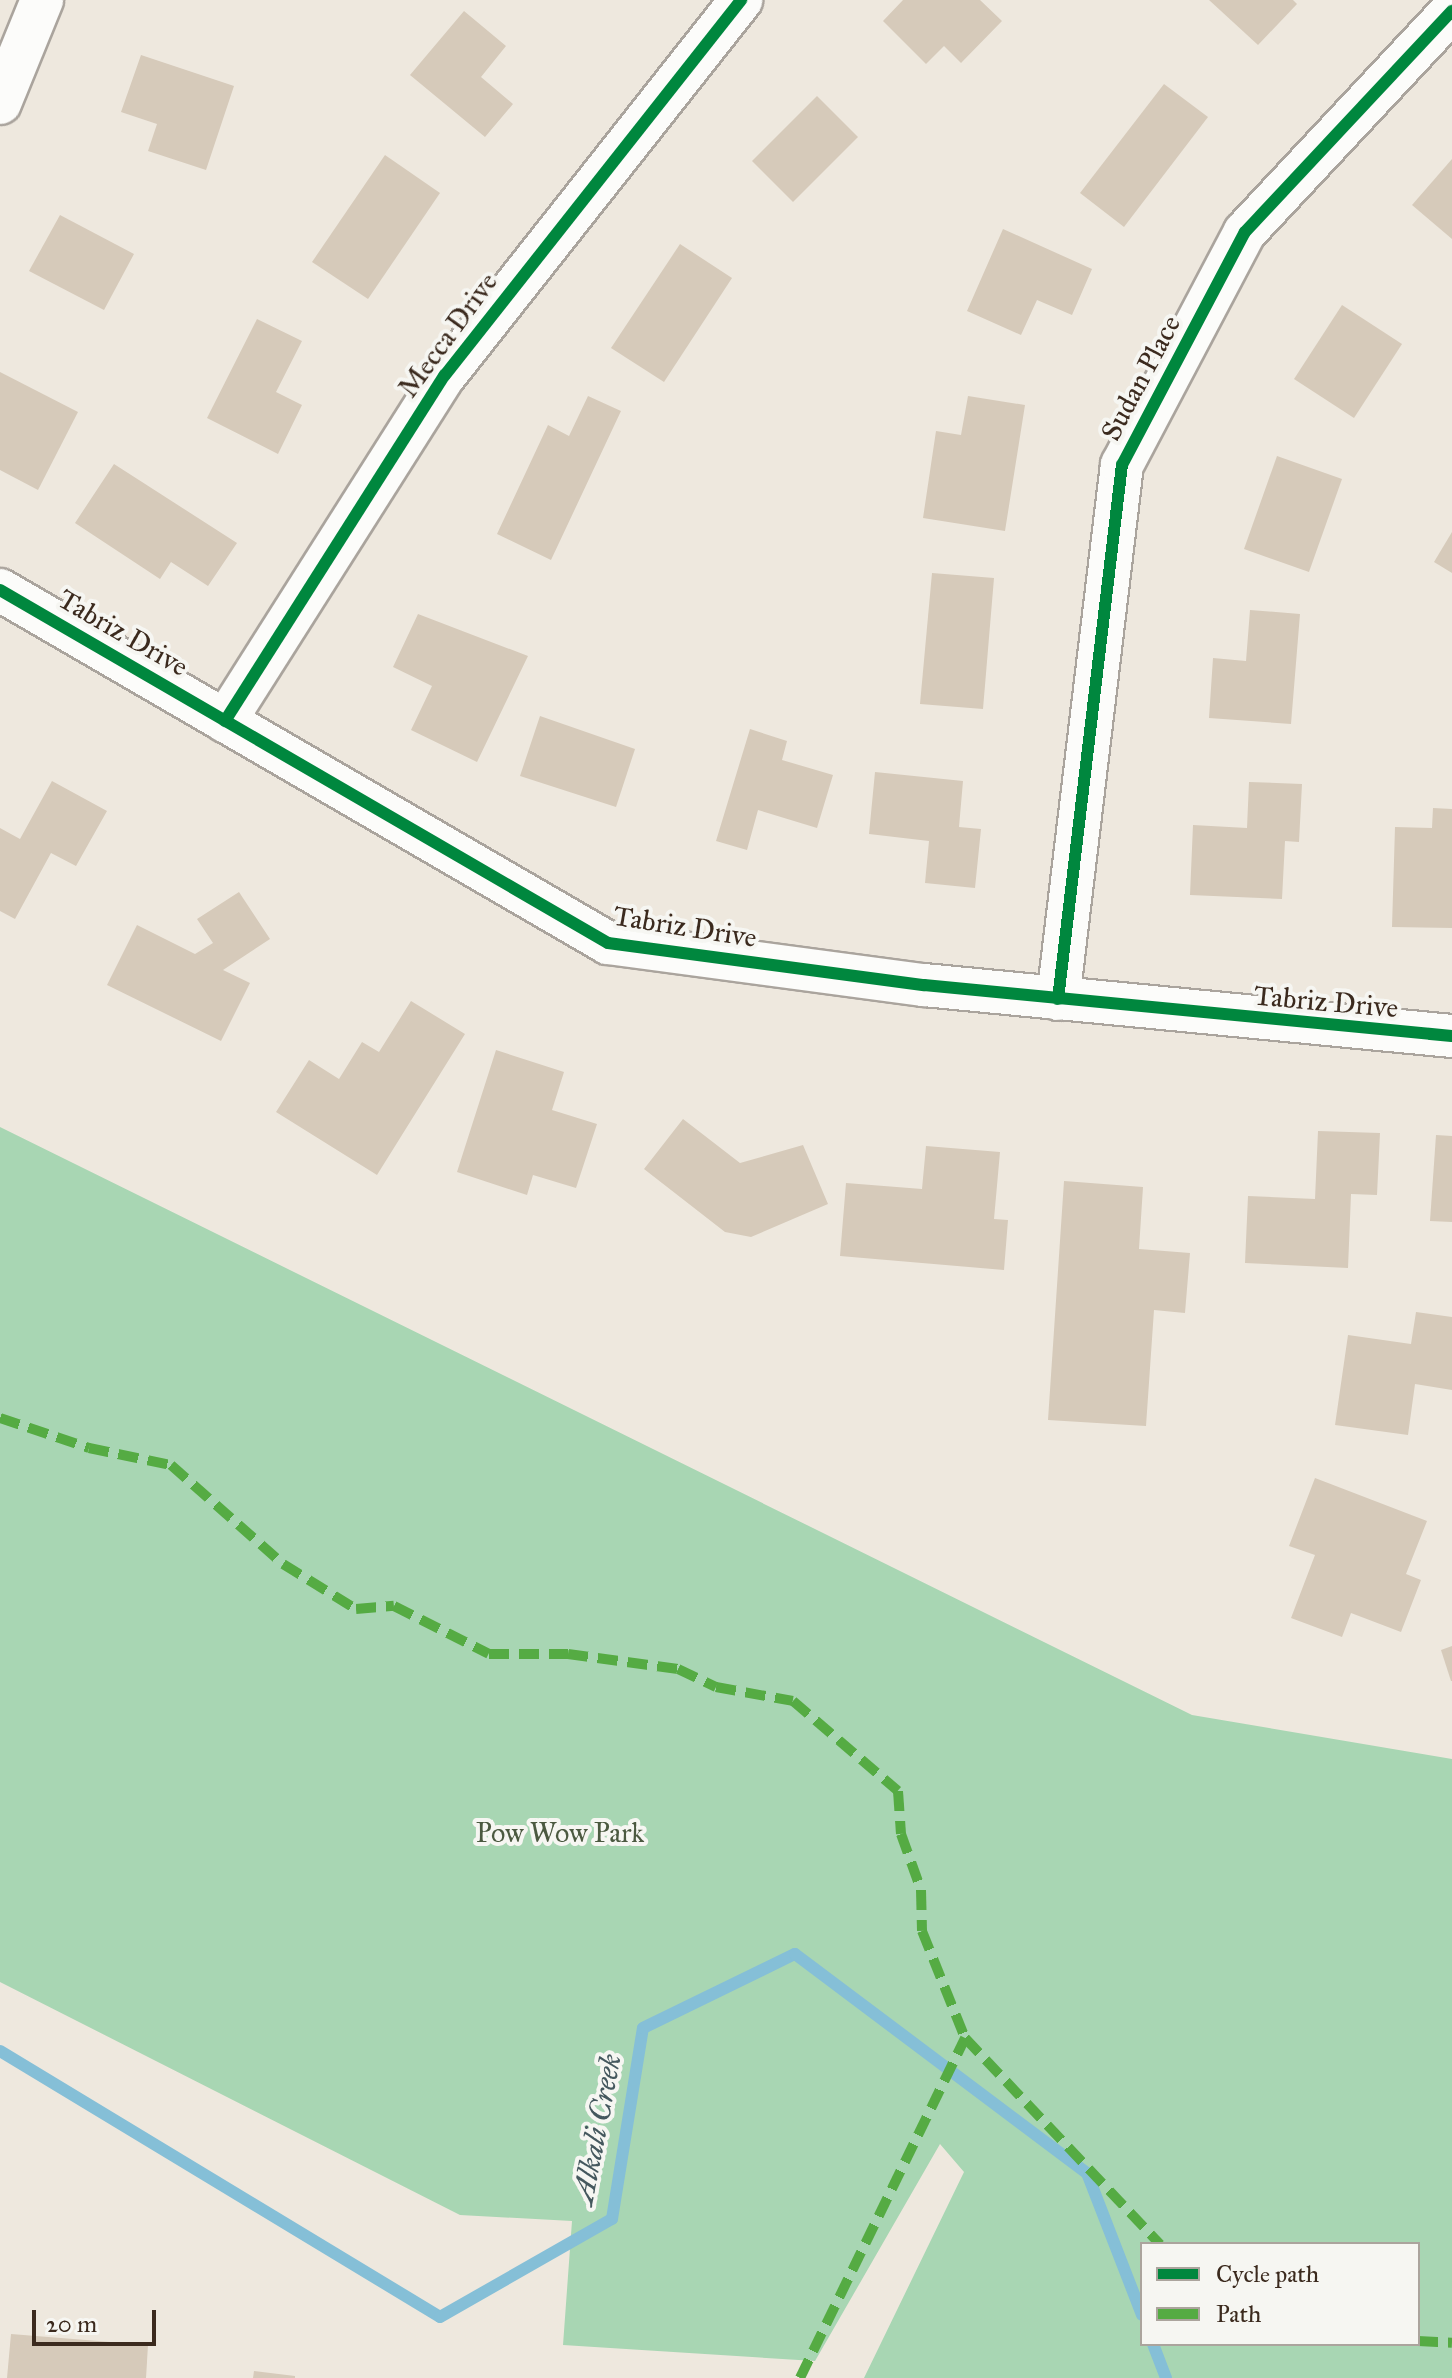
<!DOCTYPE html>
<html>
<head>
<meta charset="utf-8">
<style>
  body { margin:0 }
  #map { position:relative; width:1452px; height:2378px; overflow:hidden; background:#eee8de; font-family:"IM FELL Great Primer",serif }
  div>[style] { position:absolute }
  .green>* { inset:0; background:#a8d6b3 }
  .stream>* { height:12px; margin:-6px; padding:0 6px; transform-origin:6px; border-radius:6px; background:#85bfd7 }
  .building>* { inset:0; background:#d6caba }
  .roads { filter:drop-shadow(2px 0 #aaa49d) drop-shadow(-2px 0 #aaa49d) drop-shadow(0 2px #aaa49d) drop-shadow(0 -2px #aaa49d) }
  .minor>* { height:42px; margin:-21px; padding:0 21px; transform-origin:21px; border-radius:21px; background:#fcfcfa }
  .quiet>* { height:10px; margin-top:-5px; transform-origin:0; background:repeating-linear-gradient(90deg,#55ab43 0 20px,transparent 0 30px) }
  .cycleway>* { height:12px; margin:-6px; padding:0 6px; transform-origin:6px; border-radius:6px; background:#00873e }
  span { translate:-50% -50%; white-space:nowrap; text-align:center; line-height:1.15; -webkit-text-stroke:8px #f6f6f2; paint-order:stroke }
  .street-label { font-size:28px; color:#3b2a1e }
  .park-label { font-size:28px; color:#4b5940 }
  .water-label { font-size:30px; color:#45585e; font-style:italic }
  .legend { position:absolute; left:1140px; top:2242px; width:280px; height:104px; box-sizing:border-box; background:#f6f6f2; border:2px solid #aba49d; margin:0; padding:10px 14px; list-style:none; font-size:24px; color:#3b2a1e }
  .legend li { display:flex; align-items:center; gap:16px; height:40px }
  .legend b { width:40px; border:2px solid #aba49d }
  .scale { position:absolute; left:32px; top:2310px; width:124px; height:36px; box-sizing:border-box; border:4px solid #3b2a1e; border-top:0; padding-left:10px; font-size:24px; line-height:28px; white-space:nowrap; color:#3b2a1e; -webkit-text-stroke:6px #f6f6f2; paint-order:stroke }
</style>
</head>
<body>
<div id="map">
  <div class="green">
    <i style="clip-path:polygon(evenodd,0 1127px,1192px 1715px,1452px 1759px,1452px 2378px,864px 2378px,964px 2172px,940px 2144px,815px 2361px,563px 2345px,572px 2221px,460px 2215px,0 1982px,0 1127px,1142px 2244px,1418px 2244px,1418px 2344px,1142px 2344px,1142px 2244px)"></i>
  </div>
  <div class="stream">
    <i style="left:0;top:2051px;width:514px;rotate:31.15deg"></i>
    <i style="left:440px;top:2317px;width:198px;rotate:-29.7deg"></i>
    <i style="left:612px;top:2219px;width:193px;rotate:-80.8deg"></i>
    <i style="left:643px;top:2028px;width:169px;rotate:-26deg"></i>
    <i style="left:795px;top:1954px;width:365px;rotate:36.9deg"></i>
    <i style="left:1087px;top:2173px;width:152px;rotate:68.8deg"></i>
    <i style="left:1153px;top:2344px;width:36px;rotate:69deg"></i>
  </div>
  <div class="building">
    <i style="clip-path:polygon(903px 0,980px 0,1002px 21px,961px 63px,944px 46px,926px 64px,883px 21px)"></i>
    <i style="clip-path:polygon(1209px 0,1293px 0,1297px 4px,1258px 45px)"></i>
    <i style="clip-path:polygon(464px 11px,506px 46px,481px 77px,513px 104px,485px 137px,410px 75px)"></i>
    <i style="clip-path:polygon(141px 55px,234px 86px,206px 170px,148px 151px,157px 124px,121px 112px)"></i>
    <i style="clip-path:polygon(1164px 84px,1208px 117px,1124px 227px,1080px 193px)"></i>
    <i style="clip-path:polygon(817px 96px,858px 137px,793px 202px,752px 161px)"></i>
    <i style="clip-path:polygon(385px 155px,440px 193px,368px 299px,312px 262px)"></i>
    <i style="clip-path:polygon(1452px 159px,1452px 239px,1412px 205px)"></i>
    <i style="clip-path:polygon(60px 215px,134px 254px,104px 310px,29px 271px)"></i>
    <i style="clip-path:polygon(1003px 229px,1092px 269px,1072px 315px,1037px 300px,1021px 335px,967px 311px)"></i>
    <i style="clip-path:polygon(680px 244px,732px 278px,664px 382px,611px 348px)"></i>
    <i style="clip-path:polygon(1342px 305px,1402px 344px,1354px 418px,1294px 379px)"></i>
    <i style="clip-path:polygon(257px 319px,302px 341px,276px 392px,302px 405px,278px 454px,207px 418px)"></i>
    <i style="clip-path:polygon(0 372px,78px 412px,38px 490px,0 470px)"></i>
    <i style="clip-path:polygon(588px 396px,621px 411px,551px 560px,497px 534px,548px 425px,569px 436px)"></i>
    <i style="clip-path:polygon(968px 396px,1025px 405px,1005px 531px,923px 518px,936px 431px,961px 435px)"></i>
    <i style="clip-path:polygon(1277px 456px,1342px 479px,1309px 572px,1244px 549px)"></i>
    <i style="clip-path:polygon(114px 464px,237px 543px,208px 586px,171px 562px,160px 579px,75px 523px)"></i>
    <i style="clip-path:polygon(1452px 532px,1452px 573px,1434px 562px)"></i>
    <i style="clip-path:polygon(932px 573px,994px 578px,983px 709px,920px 704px)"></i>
    <i style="clip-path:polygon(1250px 610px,1300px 614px,1291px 724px,1209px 718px,1213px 658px,1246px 661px)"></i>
    <i style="clip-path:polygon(418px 614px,528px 656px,477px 762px,411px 730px,432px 686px,393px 667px)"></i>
    <i style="clip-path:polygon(540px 716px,635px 749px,616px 807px,520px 776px)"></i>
    <i style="clip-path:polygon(750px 729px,787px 741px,782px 760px,833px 775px,817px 828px,758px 810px,747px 850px,716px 841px)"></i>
    <i style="clip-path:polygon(875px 772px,963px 781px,959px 827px,981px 829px,975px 888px,925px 883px,929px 841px,869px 834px)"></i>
    <i style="clip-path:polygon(52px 781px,107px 811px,76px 866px,51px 853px,15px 919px,0 911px,0 828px,20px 839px)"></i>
    <i style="clip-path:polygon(1249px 782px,1302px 784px,1299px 842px,1285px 841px,1282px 899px,1190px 895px,1193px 825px,1247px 828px)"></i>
    <i style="clip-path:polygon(1433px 808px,1452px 809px,1452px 928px,1392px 927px,1395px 827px,1432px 828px)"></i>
    <i style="clip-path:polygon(239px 892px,270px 939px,223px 970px,250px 983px,221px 1041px,107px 985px,137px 925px,195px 954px,213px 943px,197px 919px)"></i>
    <i style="clip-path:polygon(411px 1001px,465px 1034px,377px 1175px,276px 1112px,309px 1060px,339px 1079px,362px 1042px,379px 1052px)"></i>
    <i style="clip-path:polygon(496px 1050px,564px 1072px,552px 1110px,597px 1124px,576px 1188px,533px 1175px,527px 1195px,457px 1172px)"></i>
    <i style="clip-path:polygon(683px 1119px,740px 1163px,803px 1145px,828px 1204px,751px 1237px,725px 1232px,644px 1169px)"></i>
    <i style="clip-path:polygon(1318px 1131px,1380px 1133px,1377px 1195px,1351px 1194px,1348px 1268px,1245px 1263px,1248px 1196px,1315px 1199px)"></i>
    <i style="clip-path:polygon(1436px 1135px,1452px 1136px,1452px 1222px,1430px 1221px)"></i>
    <i style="clip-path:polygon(926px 1146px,1000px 1152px,994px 1219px,1008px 1220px,1004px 1270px,840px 1256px,846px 1183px,922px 1189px)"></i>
    <i style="clip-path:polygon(1064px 1181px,1143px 1187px,1139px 1249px,1190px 1253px,1185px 1313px,1154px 1310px,1146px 1426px,1048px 1420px)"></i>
    <i style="clip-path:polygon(1416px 1312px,1452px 1317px,1452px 1390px,1415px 1384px,1408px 1435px,1335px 1425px,1348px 1335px,1411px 1344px)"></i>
    <i style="clip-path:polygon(1315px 1478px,1427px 1521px,1406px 1574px,1421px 1580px,1401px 1632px,1351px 1613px,1342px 1637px,1291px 1618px,1315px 1555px,1289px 1546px)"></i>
    <i style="clip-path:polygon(1452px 1646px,1452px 1681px,1451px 1681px,1441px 1650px)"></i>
    <i style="clip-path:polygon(11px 2334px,148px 2345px,146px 2378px,7px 2378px)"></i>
    <i style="clip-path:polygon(254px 2371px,295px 2376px,295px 2378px,253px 2378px)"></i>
  </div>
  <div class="roads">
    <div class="minor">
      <i style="left:0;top:103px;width:111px;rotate:-67.8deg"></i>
      <i style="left:0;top:590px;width:703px;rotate:30.14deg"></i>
      <i style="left:608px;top:943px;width:319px;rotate:7.6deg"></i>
      <i style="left:924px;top:985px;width:530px;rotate:5.52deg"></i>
      <i style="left:225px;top:721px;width:410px;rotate:-57.6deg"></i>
      <i style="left:445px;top:375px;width:478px;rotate:-51.7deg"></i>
      <i style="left:1058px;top:999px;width:538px;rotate:-83.17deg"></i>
      <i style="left:1122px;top:465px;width:263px;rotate:-62.2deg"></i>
      <i style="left:1245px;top:232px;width:303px;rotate:-46.9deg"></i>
    </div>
  </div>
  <div class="quiet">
    <i style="left:0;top:1418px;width:94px;rotate:18.6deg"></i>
    <i style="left:89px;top:1448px;width:84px;rotate:11.7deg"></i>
    <i style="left:171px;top:1465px;width:149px;rotate:41.5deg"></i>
    <i style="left:283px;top:1564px;width:86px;rotate:31.7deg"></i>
    <i style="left:356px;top:1609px;width:38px;rotate:-5deg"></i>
    <i style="left:394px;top:1606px;width:106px;rotate:26.8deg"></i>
    <i style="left:489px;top:1654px;width:79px"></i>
    <i style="left:568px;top:1654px;width:111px;rotate:7.8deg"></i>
    <i style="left:678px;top:1669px;width:42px;rotate:25.3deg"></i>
    <i style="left:716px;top:1687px;width:78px;rotate:10.3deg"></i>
    <i style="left:793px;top:1701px;width:138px;rotate:40.6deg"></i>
    <i style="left:898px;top:1791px;width:43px;rotate:86deg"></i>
    <i style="left:901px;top:1834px;width:59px;rotate:70.3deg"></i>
    <i style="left:921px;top:1890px;width:41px;rotate:88.6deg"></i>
    <i style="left:922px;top:1931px;width:115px;rotate:68.1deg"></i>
    <i style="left:965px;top:2038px;width:284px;rotate:46.6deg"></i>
    <i style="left:1418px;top:2341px;width:34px;rotate:3deg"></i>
    <i style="left:800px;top:2378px;width:378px;rotate:-64.1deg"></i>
  </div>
  <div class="cycleway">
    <i style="left:0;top:590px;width:703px;rotate:30.14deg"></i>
    <i style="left:608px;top:943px;width:319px;rotate:7.6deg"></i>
    <i style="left:924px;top:985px;width:530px;rotate:5.52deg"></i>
    <i style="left:225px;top:721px;width:410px;rotate:-57.6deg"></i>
    <i style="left:445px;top:375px;width:478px;rotate:-51.7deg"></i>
    <i style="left:1058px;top:999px;width:538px;rotate:-83.17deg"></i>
    <i style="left:1122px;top:465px;width:263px;rotate:-62.2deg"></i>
    <i style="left:1245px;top:232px;width:303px;rotate:-46.9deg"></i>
  </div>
  <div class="street-label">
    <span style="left:448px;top:335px;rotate:-54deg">Mecca Drive</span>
    <span style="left:1141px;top:378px;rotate:-62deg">Sudan Place</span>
    <span style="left:123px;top:633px;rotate:30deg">Tabriz Drive</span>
    <span style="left:685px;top:927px;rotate:9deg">Tabriz Drive</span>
    <span style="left:1326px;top:1002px;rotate:5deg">Tabriz Drive</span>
  </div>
  <div class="park-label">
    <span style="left:560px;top:1833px">Pow Wow Park</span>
  </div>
  <div class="water-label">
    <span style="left:597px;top:2129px;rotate:-79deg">Alkali Creek</span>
  </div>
  <ul class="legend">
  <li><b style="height:10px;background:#00873e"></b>Cycle path</li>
  <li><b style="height:10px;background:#55ab43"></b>Path</li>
  </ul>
  <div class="scale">20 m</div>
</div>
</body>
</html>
